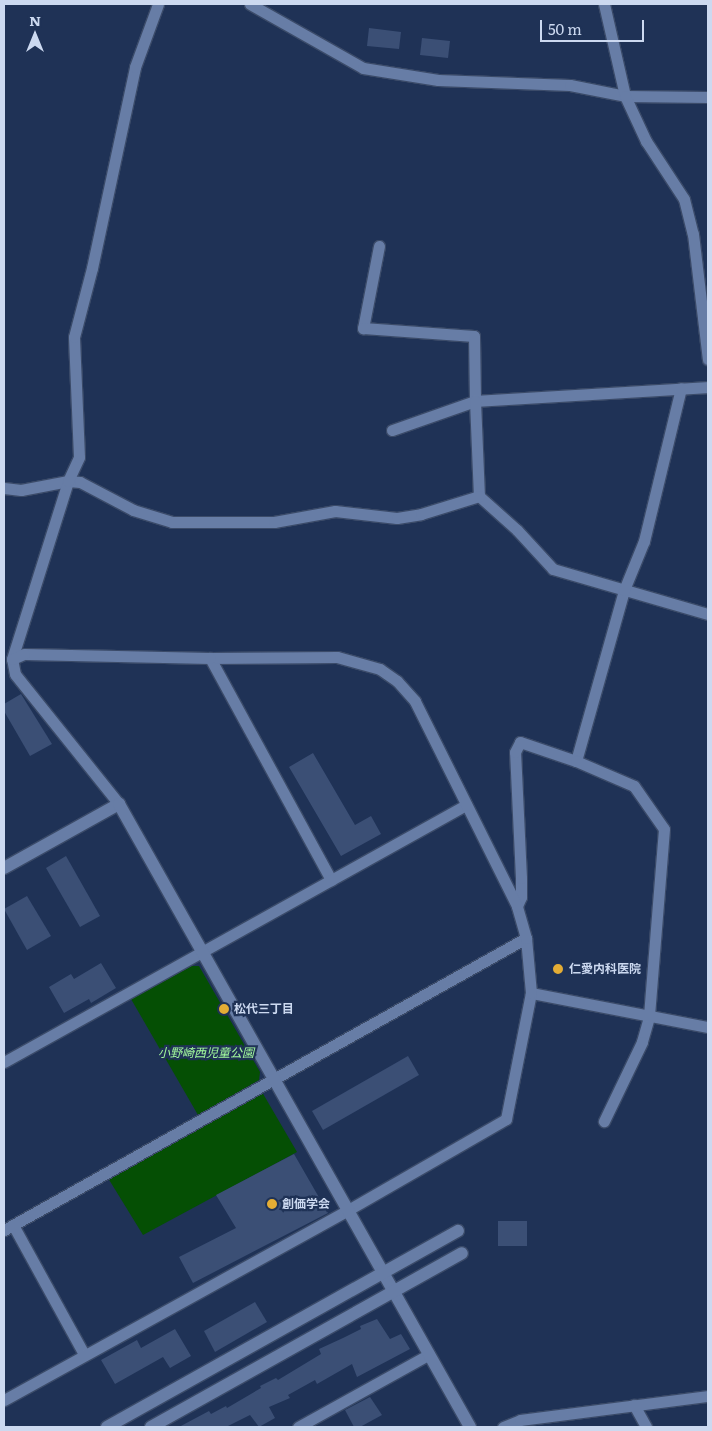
<!DOCTYPE html>
<html>
<head>
<meta charset="utf-8">
<style>
  body { margin:0 }
  #map { position:relative; width:712px; height:1431px; overflow:hidden; background:#1f3256; font-family:Literata,"Noto Sans JP",serif }
  div>[style] { position:absolute }
  .green>* { inset:0; background:#054f04 }
  .building>* { inset:0; background:#3b4f75 }
  .roads { filter:drop-shadow(1px 0 #3b4b69) drop-shadow(-1px 0 #3b4b69) drop-shadow(0 1px #3b4b69) drop-shadow(0 -1px #3b4b69) }
  .minor>* { height:11px; margin:-5.5px; padding:0 5.5px; transform-origin:5.5px; border-radius:5.5px; background:#677da6 }
  .tertiary>* { height:12px; margin:-6px; padding:0 6px; transform-origin:6px; border-radius:6px; background:#677da6 }
  .dots>* { width:14px; height:14px; translate:-50% -50%; box-sizing:border-box; border:2px solid #1f3256; border-radius:50% }
  span { translate:-50% -50%; white-space:nowrap; text-align:center; line-height:1.15; -webkit-text-stroke:4.5px #1f3256; paint-order:stroke }
  .poi-label { font-size:12px; color:#ccd9f0; font-weight:700 }
  .left { translate:0 -50%; text-align:left }
  .park-label { font-size:12px; color:#a3fa9c; font-style:italic }
  .frame { position:absolute; inset:0; border:5px solid #ccd9f0; pointer-events:none }
  .north { position:absolute; left:10px; top:10px; width:50px; height:50px; -webkit-text-stroke:4px #1f3256; paint-order:stroke; rotate:0deg; font-size:14px; font-weight:700; line-height:20px; text-align:center; color:#ccd9f0 }
  .north::after { content:''; display:block; margin:auto; width:18px; height:22px; background:#ccd9f0; clip-path:polygon(50% 0,100% 100%,50% 72%,0 100%) }
  .scale { position:absolute; left:540px; top:20px; width:104px; height:22px; box-sizing:border-box; border:2px solid #ccd9f0; border-top:0; padding-left:6px; font-size:15px; line-height:18px; white-space:nowrap; color:#ccd9f0; -webkit-text-stroke:4px #1f3256; paint-order:stroke }
</style>
</head>
<body>
<div id="map">
  <div class="green">
    <i style="clip-path:polygon(192px 966px,199px 966px,260px 1072px,259px 1080px,198px 1115px,131px 999px)"></i>
    <i style="clip-path:polygon(262px 1092px,297px 1152px,143px 1235px,108px 1178px)"></i>
  </div>
  <div class="building">
    <i style="clip-path:polygon(369px 28px,401px 32px,399px 49px,367px 46px)"></i>
    <i style="clip-path:polygon(422px 38px,450px 41px,448px 58px,420px 55px)"></i>
    <i style="clip-path:polygon(21px 694px,52px 744px,30px 756px,4px 711px,4px 704px)"></i>
    <i style="clip-path:polygon(313px 753px,355px 825px,371px 816px,381px 834px,341px 856px,289px 767px)"></i>
    <i style="clip-path:polygon(66px 856px,100px 916px,80px 927px,46px 868px)"></i>
    <i style="clip-path:polygon(27px 896px,51px 936px,27px 950px,4px 909px)"></i>
    <i style="clip-path:polygon(101px 963px,116px 988px,91px 1003px,89px 999px,64px 1013px,49px 987px,71px 974px,74px 979px)"></i>
    <i style="clip-path:polygon(408px 1056px,419px 1075px,323px 1130px,312px 1111px)"></i>
    <i style="clip-path:polygon(294px 1154px,328px 1213px,193px 1283px,179px 1257px,236px 1228px,216px 1195px)"></i>
    <i style="clip-path:polygon(498px 1221px,527px 1221px,527px 1246px,498px 1246px)"></i>
    <i style="clip-path:polygon(255px 1302px,267px 1322px,215px 1352px,204px 1331px)"></i>
    <i style="clip-path:polygon(377px 1319px,390px 1339px,401px 1334px,410px 1349px,357px 1377px,352px 1364px,317px 1384px,315px 1380px,288px 1395px,290px 1398px,269px 1407px,275px 1418px,259px 1427px,250px 1415px,226px 1427px,179px 1427px,209px 1411px,211px 1414px,226px 1406px,227px 1408px,261px 1388px,260px 1386px,276px 1378px,278px 1380px,321px 1354px,319px 1349px,343px 1338px,361px 1329px,360px 1326px)"></i>
    <i style="clip-path:polygon(175px 1329px,191px 1356px,170px 1368px,163px 1357px,115px 1384px,101px 1360px,137px 1340px,141px 1348px)"></i>
    <i style="clip-path:polygon(370px 1397px,382px 1415px,360px 1427px,354px 1427px,345px 1410px)"></i>
  </div>
  <div class="roads">
    <div class="minor">
      <i style="left:250px;top:4px;width:130px;rotate:29.5deg"></i>
      <i style="left:363px;top:68px;width:76px;rotate:9.1deg"></i>
      <i style="left:438px;top:80px;width:132px;rotate:2.2deg"></i>
      <i style="left:570px;top:85px;width:56px;rotate:11.3deg"></i>
      <i style="left:625px;top:96px;width:83px;rotate:0.7deg"></i>
      <i style="left:604px;top:4px;width:94px;rotate:77.1deg"></i>
      <i style="left:625px;top:96px;width:50px;rotate:65deg"></i>
      <i style="left:646px;top:141px;width:69px;rotate:56.8deg"></i>
      <i style="left:684px;top:199px;width:36px;rotate:76deg"></i>
      <i style="left:693px;top:234px;width:126px;rotate:83.2deg"></i>
      <i style="left:379px;top:246px;width:84px;rotate:101deg"></i>
      <i style="left:363px;top:328px;width:111px;rotate:4.1deg"></i>
      <i style="left:474px;top:336px;width:65px;rotate:89.1deg"></i>
      <i style="left:475px;top:401px;width:88px;rotate:160.7deg"></i>
      <i style="left:708px;top:387px;width:233px;rotate:176.6deg"></i>
      <i style="left:475px;top:401px;width:95px;rotate:87.6deg"></i>
      <i style="left:479px;top:496px;width:51px;rotate:41.8deg"></i>
      <i style="left:517px;top:530px;width:53px;rotate:47.3deg"></i>
      <i style="left:553px;top:569px;width:161px;rotate:16.2deg"></i>
      <i style="left:4px;top:488px;width:17px;rotate:7deg"></i>
      <i style="left:21px;top:490px;width:48px;rotate:-10.8deg"></i>
      <i style="left:68px;top:481px;width:12px;rotate:5deg"></i>
      <i style="left:80px;top:482px;width:60px;rotate:27.8deg"></i>
      <i style="left:133px;top:510px;width:41px;rotate:17.1deg"></i>
      <i style="left:172px;top:522px;width:102px"></i>
      <i style="left:274px;top:522px;width:62px;rotate:-10.2deg"></i>
      <i style="left:335px;top:511px;width:62px;rotate:6.4deg"></i>
      <i style="left:397px;top:518px;width:24px;rotate:-9deg"></i>
      <i style="left:421px;top:514px;width:61px;rotate:-17.2deg"></i>
      <i style="left:210px;top:658px;width:253px;rotate:61.4deg"></i>
      <i style="left:576px;top:761px;width:178px;rotate:-74.3deg"></i>
      <i style="left:624px;top:590px;width:53px;rotate:-67.8deg"></i>
      <i style="left:644px;top:541px;width:157px;rotate:-76.4deg"></i>
      <i style="left:119px;top:804px;width:166px;rotate:-128.7deg"></i>
      <i style="left:15px;top:674px;width:15px;rotate:-101deg"></i>
      <i style="left:12px;top:659px;width:187px;rotate:-72.5deg"></i>
      <i style="left:68px;top:481px;width:26px;rotate:-65deg"></i>
      <i style="left:79px;top:457px;width:120px;rotate:-92.4deg"></i>
      <i style="left:74px;top:337px;width:71px;rotate:-75.4deg"></i>
      <i style="left:92px;top:268px;width:206px;rotate:-77.9deg"></i>
      <i style="left:135px;top:67px;width:67px;rotate:-69.9deg"></i>
      <i style="left:517px;top:906px;width:10px;rotate:-66deg"></i>
      <i style="left:521px;top:897px;width:19px;rotate:-90deg"></i>
      <i style="left:521px;top:878px;width:126px;rotate:-92.7deg"></i>
      <i style="left:515px;top:752px;width:11px;rotate:-63deg"></i>
      <i style="left:520px;top:742px;width:59px;rotate:18.7deg"></i>
      <i style="left:576px;top:761px;width:63px;rotate:23.3deg"></i>
      <i style="left:634px;top:786px;width:52px;rotate:55.1deg"></i>
      <i style="left:664px;top:829px;width:189px;rotate:94.6deg"></i>
      <i style="left:649px;top:1017px;width:26px;rotate:106deg"></i>
      <i style="left:642px;top:1042px;width:88px;rotate:115.7deg"></i>
      <i style="left:531px;top:993px;width:180px;rotate:10.9deg"></i>
      <i style="left:4px;top:1062px;width:529px;rotate:-29.09deg"></i>
      <i style="left:13px;top:1225px;width:147px;rotate:61.2deg"></i>
      <i style="left:4px;top:1230px;width:598px;rotate:-29.22deg"></i>
      <i style="left:4px;top:1400px;width:393px;rotate:-28.9deg"></i>
      <i style="left:348px;top:1210px;width:182px;rotate:-29.9deg"></i>
      <i style="left:506px;top:1119px;width:128px;rotate:-78.8deg"></i>
      <i style="left:531px;top:993px;width:55px;rotate:-95.2deg"></i>
      <i style="left:526px;top:938px;width:33px;rotate:-106deg"></i>
      <i style="left:517px;top:906px;width:229px;rotate:-116.5deg"></i>
      <i style="left:415px;top:701px;width:27px;rotate:-132deg"></i>
      <i style="left:397px;top:681px;width:21px;rotate:-145deg"></i>
      <i style="left:380px;top:669px;width:45px;rotate:-164.4deg"></i>
      <i style="left:337px;top:657px;width:127px;rotate:179.5deg"></i>
      <i style="left:210px;top:658px;width:186px;rotate:-178.8deg"></i>
      <i style="left:24px;top:654px;width:13px;rotate:157deg"></i>
      <i style="left:634px;top:1405px;width:25px;rotate:61deg"></i>
      <i style="left:298px;top:1427px;width:149px;rotate:-29deg"></i>
      <i style="left:503px;top:1427px;width:18px;rotate:-22deg"></i>
      <i style="left:520px;top:1420px;width:190px;rotate:-7.3deg"></i>
    </div>
    <div class="tertiary">
      <i style="left:4px;top:868px;width:132px;rotate:-29.1deg"></i>
      <i style="left:119px;top:804px;width:715px;rotate:60.6deg"></i>
      <i style="left:107px;top:1427px;width:402px;rotate:-29.2deg"></i>
      <i style="left:151px;top:1427px;width:356px;rotate:-29.2deg"></i>
    </div>
  </div>
  <div class="dots">
    <i style="left:558px;top:969px;background:#e4ad35"></i>
    <i style="left:224px;top:1009px;background:#e4ad35"></i>
    <i style="left:272px;top:1204px;background:#e4ad35"></i>
  </div>
  <div class="poi-label">
    <span class="left" style="left:569px;top:969px">仁愛内科医院</span>
    <span class="left" style="left:234px;top:1009px">松代三丁目</span>
    <span class="left" style="left:282px;top:1204px">創価学会</span>
  </div>
  <div class="park-label">
    <span style="left:206px;top:1053px">小野崎西児童公園</span>
  </div>
  <div class="frame"></div>
  <div class="north">N</div>
  <div class="scale">50 m</div>
</div>
</body>
</html>
